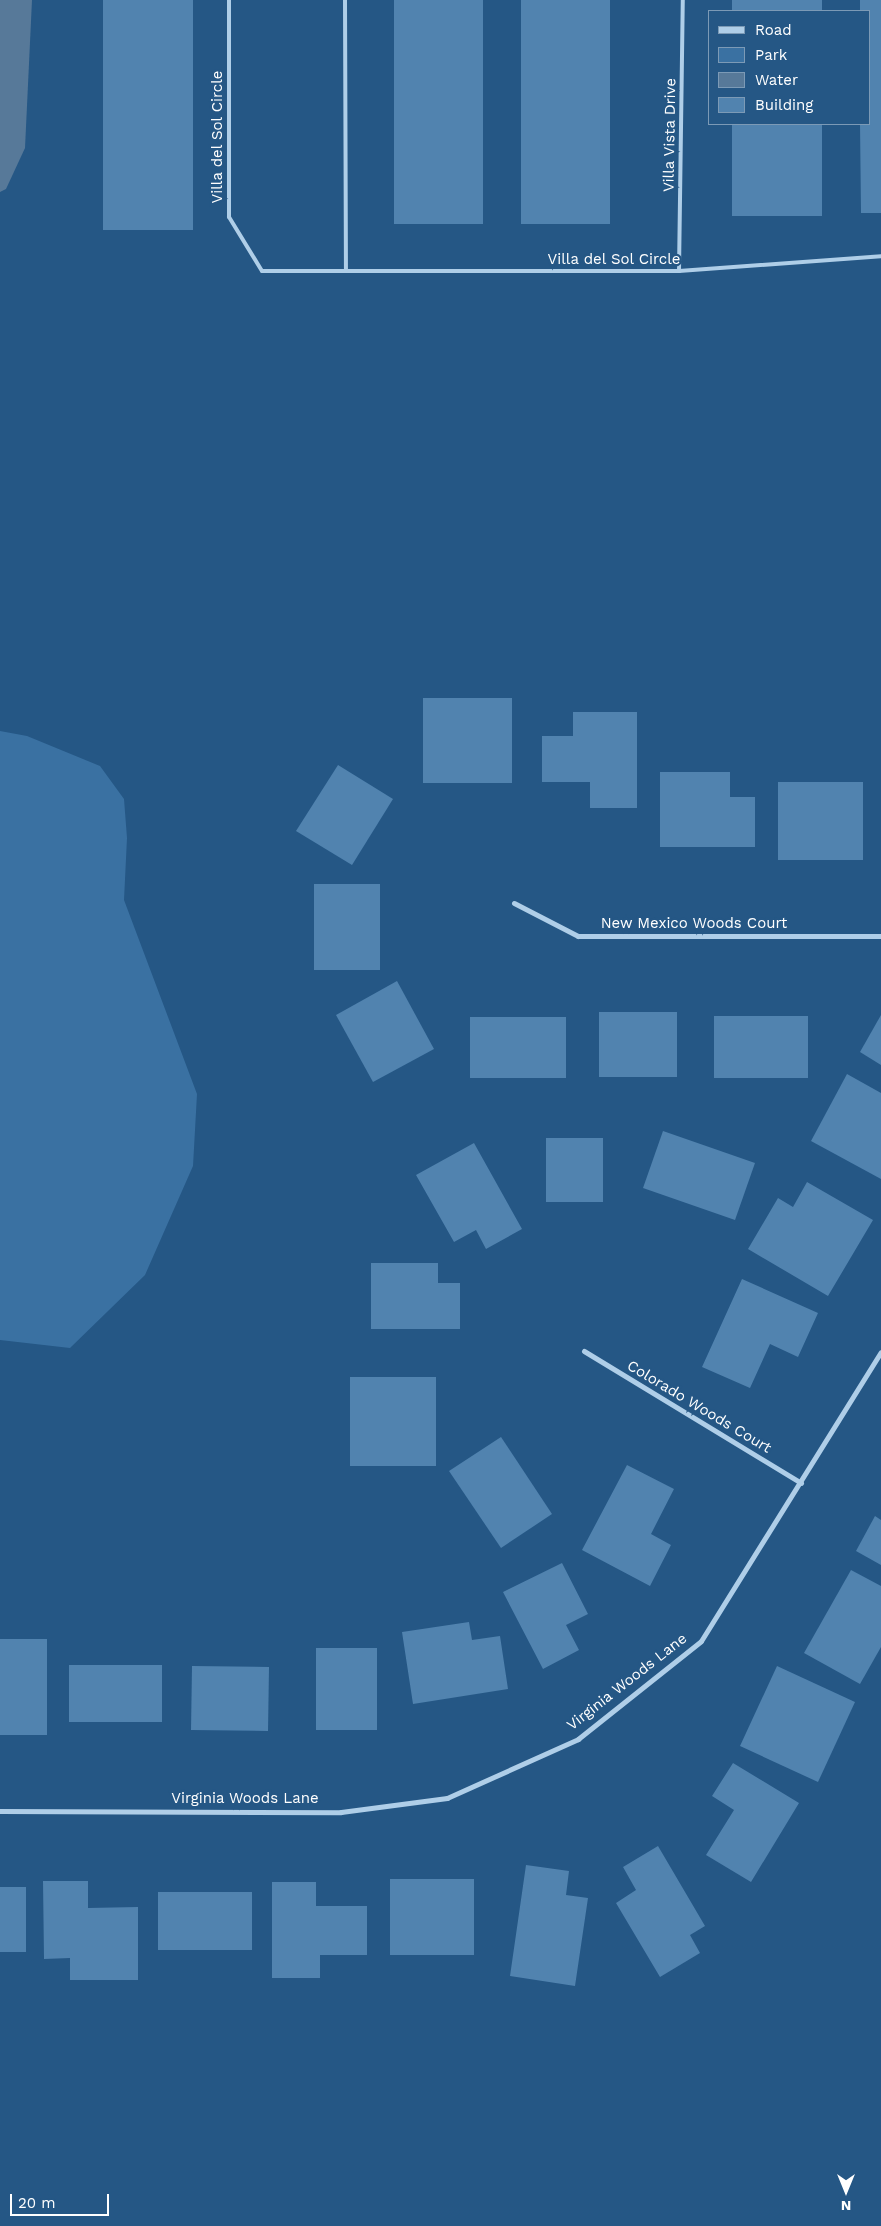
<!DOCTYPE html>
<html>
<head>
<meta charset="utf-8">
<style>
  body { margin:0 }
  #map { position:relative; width:881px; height:2226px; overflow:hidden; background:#255785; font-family:"Work Sans",sans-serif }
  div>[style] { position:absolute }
  .green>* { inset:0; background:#3a71a2 }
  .water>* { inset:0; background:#577999 }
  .building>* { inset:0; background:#5183af }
  .service>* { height:4px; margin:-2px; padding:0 2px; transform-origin:2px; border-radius:2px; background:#afcee8 }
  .minor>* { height:5px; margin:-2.5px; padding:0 2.5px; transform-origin:2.5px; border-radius:2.5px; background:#afcee8 }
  span { translate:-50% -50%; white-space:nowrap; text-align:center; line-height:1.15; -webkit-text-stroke:4.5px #255785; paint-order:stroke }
  .street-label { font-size:15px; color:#fff }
  .legend { position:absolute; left:708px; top:10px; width:162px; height:115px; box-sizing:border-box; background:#255785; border:1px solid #7c9ab6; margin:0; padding:6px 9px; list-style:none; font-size:15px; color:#fff }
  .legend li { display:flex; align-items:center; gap:10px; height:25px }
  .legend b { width:25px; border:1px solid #7c9ab6 }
  .north { position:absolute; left:821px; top:2166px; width:50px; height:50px; -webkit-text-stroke:4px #255785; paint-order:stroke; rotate:180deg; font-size:14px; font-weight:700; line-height:20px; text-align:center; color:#fff }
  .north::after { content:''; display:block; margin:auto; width:18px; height:22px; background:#fff; clip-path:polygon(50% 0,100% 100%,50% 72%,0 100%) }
  .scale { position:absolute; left:10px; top:2194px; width:99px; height:22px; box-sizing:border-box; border:2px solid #fff; border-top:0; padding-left:6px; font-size:15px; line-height:18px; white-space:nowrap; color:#fff; -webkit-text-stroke:4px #255785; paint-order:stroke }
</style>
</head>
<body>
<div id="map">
  <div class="green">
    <i style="clip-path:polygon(0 731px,27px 736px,100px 766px,124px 799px,127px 838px,124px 900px,197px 1094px,193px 1166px,145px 1275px,70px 1348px,0 1340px)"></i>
  </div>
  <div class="water">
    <i style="clip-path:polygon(0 0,32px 0,25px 148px,6px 189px,0 192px)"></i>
  </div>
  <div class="building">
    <i style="clip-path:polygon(103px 0,193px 0,193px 230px,103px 230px)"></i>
    <i style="clip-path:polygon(394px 0,483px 0,483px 224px,394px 224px)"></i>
    <i style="clip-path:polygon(521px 0,610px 0,610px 224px,521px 224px)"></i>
    <i style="clip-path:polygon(732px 0,822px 0,822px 11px,732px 11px)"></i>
    <i style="clip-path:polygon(860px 0,881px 0,881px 213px,861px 213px,860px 124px,870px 124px,870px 11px,860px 11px)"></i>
    <i style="clip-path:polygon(732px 124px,822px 124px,822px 216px,732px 216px)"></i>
    <i style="clip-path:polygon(423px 698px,512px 698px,512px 783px,423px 783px)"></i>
    <i style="clip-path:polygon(573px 712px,637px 712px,637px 808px,590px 808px,590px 782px,542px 782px,542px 736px,573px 736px)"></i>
    <i style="clip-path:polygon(338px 765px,393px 799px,352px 865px,296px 831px)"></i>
    <i style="clip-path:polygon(660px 772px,730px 772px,730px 797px,755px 797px,755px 847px,660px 847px)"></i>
    <i style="clip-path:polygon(778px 782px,863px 782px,863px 860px,778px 860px)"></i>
    <i style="clip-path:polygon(314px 884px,380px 884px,380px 970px,314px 970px)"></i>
    <i style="clip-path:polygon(397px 981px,434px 1049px,373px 1082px,336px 1015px)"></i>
    <i style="clip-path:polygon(599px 1012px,677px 1012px,677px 1077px,599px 1077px)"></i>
    <i style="clip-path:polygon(881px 1015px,881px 1065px,860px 1052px)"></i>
    <i style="clip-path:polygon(714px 1016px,808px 1016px,808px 1078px,714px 1078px)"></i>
    <i style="clip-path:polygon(470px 1017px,566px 1017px,566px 1078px,470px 1078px)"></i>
    <i style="clip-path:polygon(847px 1074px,881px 1093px,881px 1179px,811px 1141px)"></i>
    <i style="clip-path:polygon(663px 1131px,755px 1163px,735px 1220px,643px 1188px)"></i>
    <i style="clip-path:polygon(546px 1138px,603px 1138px,603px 1202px,546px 1202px)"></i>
    <i style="clip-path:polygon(474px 1143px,522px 1229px,486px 1249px,476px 1230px,454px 1242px,416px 1175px)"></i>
    <i style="clip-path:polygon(807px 1182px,873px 1220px,828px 1296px,748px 1249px,778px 1198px,793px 1207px)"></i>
    <i style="clip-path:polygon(371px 1263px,438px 1263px,438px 1283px,460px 1283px,460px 1329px,371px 1329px)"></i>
    <i style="clip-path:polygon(742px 1279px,818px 1313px,798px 1357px,770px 1344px,750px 1388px,702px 1367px)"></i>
    <i style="clip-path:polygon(350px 1377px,436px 1377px,436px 1466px,350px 1466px)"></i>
    <i style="clip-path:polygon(501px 1437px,552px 1514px,501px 1548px,449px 1471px)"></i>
    <i style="clip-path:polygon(627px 1465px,674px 1489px,651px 1534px,671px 1545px,650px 1586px,582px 1550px)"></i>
    <i style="clip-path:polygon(875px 1516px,881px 1520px,881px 1565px,856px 1551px)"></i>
    <i style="clip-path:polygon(562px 1563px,588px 1614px,566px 1625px,579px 1650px,543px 1669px,503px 1592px)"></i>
    <i style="clip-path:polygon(851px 1570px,881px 1586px,881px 1647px,860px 1684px,804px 1653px)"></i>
    <i style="clip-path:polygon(469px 1622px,472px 1640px,500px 1636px,508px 1689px,413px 1704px,402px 1632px)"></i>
    <i style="clip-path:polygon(0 1639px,47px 1639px,47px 1735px,0 1735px)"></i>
    <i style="clip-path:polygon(316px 1648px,377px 1648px,377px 1730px,316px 1730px)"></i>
    <i style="clip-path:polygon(69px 1665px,162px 1665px,162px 1722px,69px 1722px)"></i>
    <i style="clip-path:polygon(192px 1666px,269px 1667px,268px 1731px,191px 1730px)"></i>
    <i style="clip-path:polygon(777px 1666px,855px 1702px,818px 1782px,740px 1746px)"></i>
    <i style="clip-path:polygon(733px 1763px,799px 1803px,751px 1882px,706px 1855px,734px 1810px,712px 1796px)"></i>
    <i style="clip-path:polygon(658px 1846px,705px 1926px,690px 1935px,700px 1953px,660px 1977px,616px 1903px,636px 1890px,623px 1867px)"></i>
    <i style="clip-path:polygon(526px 1865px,569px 1871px,566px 1895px,588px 1898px,575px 1986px,510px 1976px)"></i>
    <i style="clip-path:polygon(390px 1879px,474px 1879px,474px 1955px,390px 1955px)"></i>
    <i style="clip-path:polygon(43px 1881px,88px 1881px,88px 1908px,138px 1907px,138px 1980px,70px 1980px,70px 1958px,44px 1959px)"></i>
    <i style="clip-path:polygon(272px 1882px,316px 1882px,316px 1906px,367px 1906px,367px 1955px,320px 1955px,320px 1978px,272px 1978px)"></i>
    <i style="clip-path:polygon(0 1887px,26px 1887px,26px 1952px,0 1952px)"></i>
    <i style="clip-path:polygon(158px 1892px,252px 1892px,252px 1950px,158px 1950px)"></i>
  </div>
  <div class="service">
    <i style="left:229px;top:0;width:217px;rotate:90deg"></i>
    <i style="left:229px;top:217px;width:63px;rotate:58.6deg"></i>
    <i style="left:262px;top:271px;width:417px"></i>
    <i style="left:679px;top:271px;width:203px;rotate:-4.2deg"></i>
    <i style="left:345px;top:0;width:271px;rotate:89.8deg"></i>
    <i style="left:679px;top:271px;width:271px;rotate:-89.2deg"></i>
  </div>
  <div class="minor">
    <i style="left:514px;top:903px;width:72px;rotate:27.3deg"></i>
    <i style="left:578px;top:936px;width:303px"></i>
    <i style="left:584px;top:1351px;width:254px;rotate:31.3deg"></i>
    <i style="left:0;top:1811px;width:341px;rotate:0.2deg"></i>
    <i style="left:341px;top:1812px;width:107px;rotate:-7.5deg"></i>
    <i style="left:447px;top:1798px;width:144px;rotate:-24.2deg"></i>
    <i style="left:578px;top:1739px;width:157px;rotate:-38.5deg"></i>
    <i style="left:701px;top:1641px;width:340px;rotate:-58.1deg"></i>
  </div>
  <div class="street-label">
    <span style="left:670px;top:135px;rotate:-89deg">Villa Vista Drive</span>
    <span style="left:218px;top:137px;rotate:-90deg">Villa del Sol Circle</span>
    <span style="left:614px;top:260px">Villa del Sol Circle</span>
    <span style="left:694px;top:924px">New Mexico Woods Court</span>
    <span style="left:699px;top:1407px;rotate:31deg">Colorado Woods Court</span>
    <span style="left:627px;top:1682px;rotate:-38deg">Virginia Woods Lane</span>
    <span style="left:245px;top:1799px">Virginia Woods Lane</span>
  </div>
  <ul class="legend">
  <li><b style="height:6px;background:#afcee8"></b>Road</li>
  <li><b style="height:14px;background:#3a71a2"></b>Park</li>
  <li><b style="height:14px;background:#577999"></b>Water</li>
  <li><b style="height:14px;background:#5183af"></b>Building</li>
  </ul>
  <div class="north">N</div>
  <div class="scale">20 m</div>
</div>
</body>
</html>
